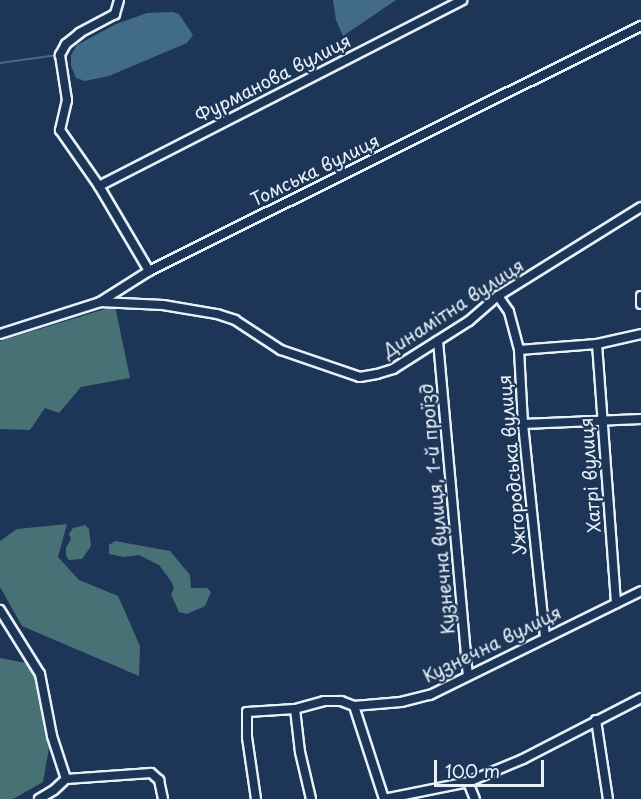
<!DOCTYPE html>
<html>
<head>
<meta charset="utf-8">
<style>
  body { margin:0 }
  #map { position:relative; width:641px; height:799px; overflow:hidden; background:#1d3557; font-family:"Playpen Sans",sans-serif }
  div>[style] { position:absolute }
  .green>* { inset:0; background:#487176 }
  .water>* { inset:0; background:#426b8a }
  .stream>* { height:2px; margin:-1px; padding:0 1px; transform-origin:1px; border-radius:1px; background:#426b8a }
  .roads { filter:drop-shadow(2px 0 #e8f1f8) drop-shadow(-2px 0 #e8f1f8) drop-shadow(0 2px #e8f1f8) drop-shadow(0 -2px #e8f1f8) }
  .minor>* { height:8px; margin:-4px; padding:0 4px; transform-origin:4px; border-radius:4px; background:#1d3557 }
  span { translate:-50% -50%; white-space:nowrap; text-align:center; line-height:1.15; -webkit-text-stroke:4.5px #1d3557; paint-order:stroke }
  .street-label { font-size:18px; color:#e8f1f8 }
  .scale { position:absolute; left:434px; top:760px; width:110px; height:27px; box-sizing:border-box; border:3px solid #e8f1f8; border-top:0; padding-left:8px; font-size:18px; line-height:21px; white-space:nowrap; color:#e8f1f8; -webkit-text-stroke:4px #1d3557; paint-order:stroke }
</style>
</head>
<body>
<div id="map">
  <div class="green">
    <i style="clip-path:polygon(115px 306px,130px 378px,81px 387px,59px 413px,45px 408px,30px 430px,0 429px,0 341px)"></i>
    <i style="clip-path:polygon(67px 524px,58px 557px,79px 580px,118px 596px,140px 646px,139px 676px,22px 626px,0 587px,0 541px,17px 529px)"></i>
    <i style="clip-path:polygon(85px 525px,89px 529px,91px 546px,82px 559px,69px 560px,66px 556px,66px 548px,71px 539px,69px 534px,73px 528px)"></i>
    <i style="clip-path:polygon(115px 541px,170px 551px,190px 575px,191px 588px,207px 588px,211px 592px,205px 606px,187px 614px,179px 612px,171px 594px,174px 588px,171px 581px,159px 565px,139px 555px,124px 557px,109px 554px,109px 545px)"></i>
    <i style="clip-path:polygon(0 658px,41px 666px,50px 742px,43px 782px,13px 799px,0 799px)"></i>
  </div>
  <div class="water">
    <i style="clip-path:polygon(333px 0,396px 0,343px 36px,336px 20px)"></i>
    <i style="clip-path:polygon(173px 12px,179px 14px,193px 35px,187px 43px,109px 76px,85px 81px,76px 78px,71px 66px,71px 55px,77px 45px,116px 24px,147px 13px)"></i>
  </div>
  <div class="stream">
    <i style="left:0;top:63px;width:58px;rotate:-8deg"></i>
  </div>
  <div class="roads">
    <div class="minor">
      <i style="left:119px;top:0;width:15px;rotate:106deg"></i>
      <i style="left:115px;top:14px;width:40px;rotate:152deg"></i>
      <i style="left:80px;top:33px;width:18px;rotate:142deg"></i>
      <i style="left:66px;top:44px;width:13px;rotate:119deg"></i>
      <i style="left:60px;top:55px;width:46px;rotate:81.2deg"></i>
      <i style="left:67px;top:100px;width:31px;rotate:103deg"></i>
      <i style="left:60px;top:130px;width:68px;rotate:55.1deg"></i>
      <i style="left:99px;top:186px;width:99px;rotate:59.5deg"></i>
      <i style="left:99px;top:186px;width:408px;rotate:-27.1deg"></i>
      <i style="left:498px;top:296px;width:19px;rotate:55deg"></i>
      <i style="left:509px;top:312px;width:39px;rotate:75deg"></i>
      <i style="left:519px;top:350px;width:74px;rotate:86.9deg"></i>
      <i style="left:523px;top:424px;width:213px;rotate:84.1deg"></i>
      <i style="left:641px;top:296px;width:8px;rotate:90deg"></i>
      <i style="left:100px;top:302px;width:63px;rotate:2.7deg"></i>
      <i style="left:163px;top:305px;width:55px;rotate:9.5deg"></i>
      <i style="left:217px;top:314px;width:19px;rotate:18deg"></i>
      <i style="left:235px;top:320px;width:55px;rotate:33.1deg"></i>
      <i style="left:281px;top:350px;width:83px;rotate:18.9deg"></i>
      <i style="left:360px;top:377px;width:17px;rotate:-10deg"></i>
      <i style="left:377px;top:374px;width:17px;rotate:-17deg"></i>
      <i style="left:393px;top:369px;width:90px;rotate:-32.3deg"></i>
      <i style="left:469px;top:321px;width:38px;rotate:-41deg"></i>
      <i style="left:498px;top:296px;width:168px;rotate:-31.9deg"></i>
      <i style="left:0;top:334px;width:105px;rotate:-17.7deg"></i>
      <i style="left:100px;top:302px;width:58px;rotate:-32.3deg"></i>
      <i style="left:149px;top:271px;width:550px;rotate:-26.47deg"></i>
      <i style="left:438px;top:341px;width:335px;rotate:84.9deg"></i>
      <i style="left:597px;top:344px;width:260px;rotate:85.8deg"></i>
      <i style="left:519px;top:350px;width:78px;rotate:-4.4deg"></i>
      <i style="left:597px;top:344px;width:45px;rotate:-12.8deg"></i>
      <i style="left:523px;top:424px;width:118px;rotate:-2.4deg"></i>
      <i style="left:0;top:610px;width:75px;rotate:58deg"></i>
      <i style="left:40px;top:674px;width:63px;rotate:79deg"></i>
      <i style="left:52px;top:736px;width:45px;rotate:72deg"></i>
      <i style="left:354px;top:706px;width:98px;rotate:72.1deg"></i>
      <i style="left:295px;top:709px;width:43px;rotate:83.4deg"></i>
      <i style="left:300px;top:752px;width:48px;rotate:76.8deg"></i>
      <i style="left:596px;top:720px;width:80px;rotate:81.4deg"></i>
      <i style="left:468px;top:782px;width:18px;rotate:68deg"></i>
      <i style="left:39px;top:799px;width:17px;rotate:-31deg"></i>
      <i style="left:54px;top:790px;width:16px;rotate:-43deg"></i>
      <i style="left:66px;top:779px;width:85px;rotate:-4deg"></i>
      <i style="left:151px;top:773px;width:11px;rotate:41deg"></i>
      <i style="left:159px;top:780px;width:19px;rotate:78deg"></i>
      <i style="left:256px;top:799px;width:63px;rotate:-98.3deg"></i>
      <i style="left:247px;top:737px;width:25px;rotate:-90deg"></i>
      <i style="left:247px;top:712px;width:48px;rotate:-3.6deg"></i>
      <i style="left:295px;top:709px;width:30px;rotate:-15deg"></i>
      <i style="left:324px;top:701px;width:17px"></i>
      <i style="left:341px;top:701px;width:14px;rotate:21deg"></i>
      <i style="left:354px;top:706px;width:47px;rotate:-4.9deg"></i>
      <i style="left:401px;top:702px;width:30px;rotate:-14deg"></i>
      <i style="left:430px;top:695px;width:235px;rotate:-26.2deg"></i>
      <i style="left:384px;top:799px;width:86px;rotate:-11.4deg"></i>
      <i style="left:468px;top:782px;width:60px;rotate:-22.7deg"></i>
      <i style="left:523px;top:759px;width:133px;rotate:-27.3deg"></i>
    </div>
  </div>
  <div class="street-label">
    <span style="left:273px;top:78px;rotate:-27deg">Фурманова вулиця</span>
    <span style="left:315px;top:170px;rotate:-26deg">Томська вулиця</span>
    <span style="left:453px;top:308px;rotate:-33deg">Динамітна вулиця</span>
    <span style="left:512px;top:465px;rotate:-95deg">Ужгородська вулиця</span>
    <span style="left:590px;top:475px;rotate:-94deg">Хатрі вулиця</span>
    <span style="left:437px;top:509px;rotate:-95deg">Кузнечна вулиця, 1-й проїзд</span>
    <span style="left:492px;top:644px;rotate:-26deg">Кузнечна вулиця</span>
  </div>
  <div class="scale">100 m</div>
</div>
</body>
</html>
